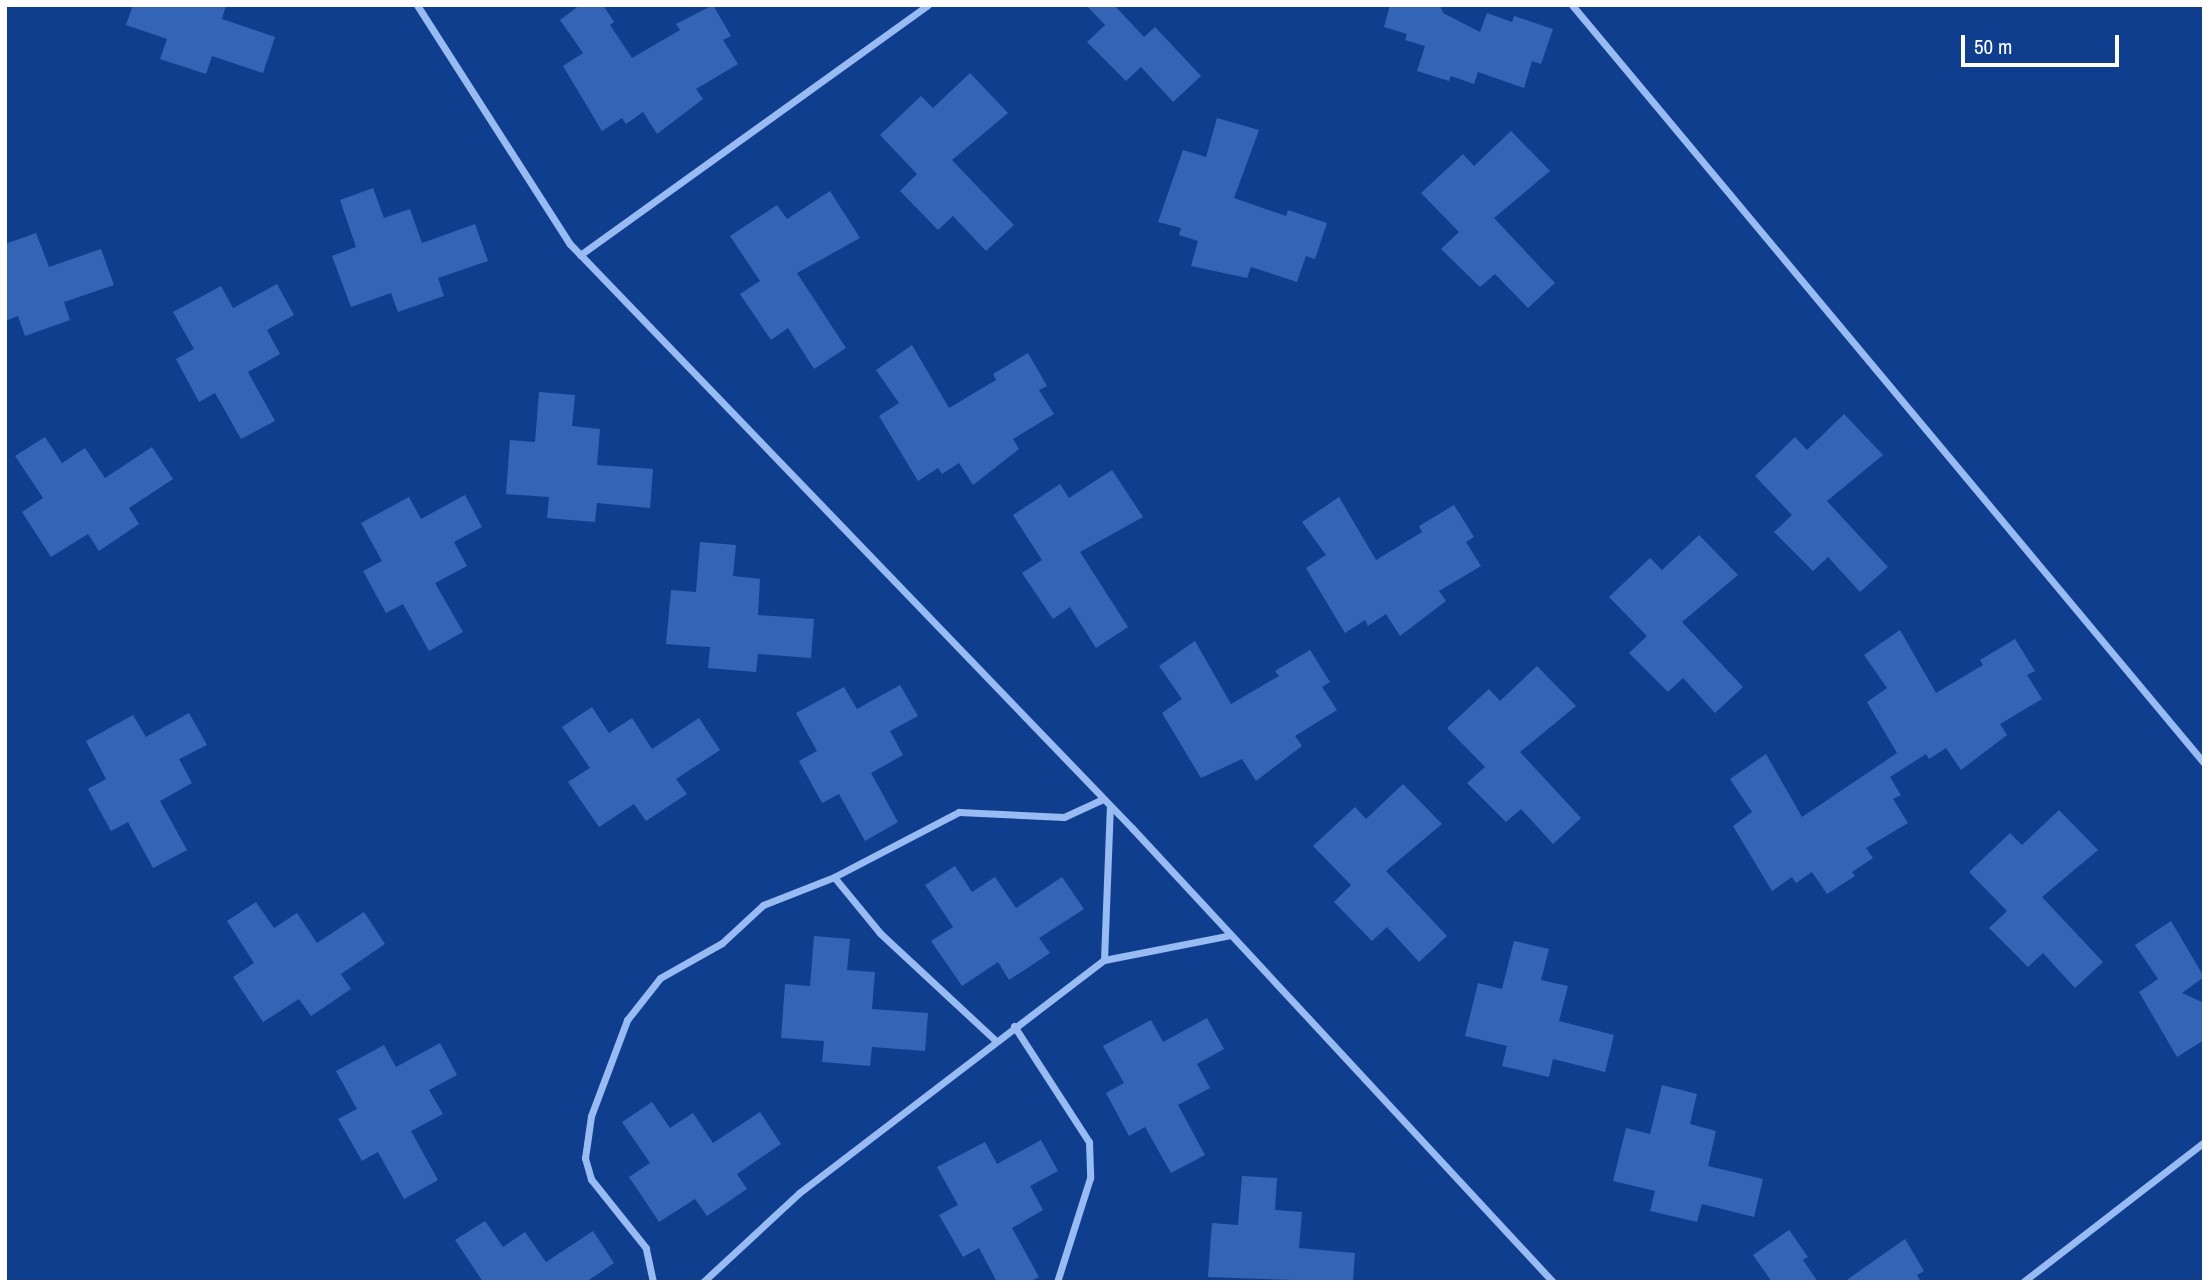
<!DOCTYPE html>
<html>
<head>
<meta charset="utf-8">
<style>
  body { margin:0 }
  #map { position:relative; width:2209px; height:1287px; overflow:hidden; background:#103e8f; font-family:"Archivo Narrow",sans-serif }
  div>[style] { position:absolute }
  .building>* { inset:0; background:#3464b6 }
  .street>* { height:7px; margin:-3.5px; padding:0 3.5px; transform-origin:3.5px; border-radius:3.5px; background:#99bbf3 }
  span { translate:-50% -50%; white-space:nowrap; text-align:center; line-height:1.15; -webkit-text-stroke:7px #103e8f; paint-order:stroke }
  .frame { position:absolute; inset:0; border:7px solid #fff; pointer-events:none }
  .scale { position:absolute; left:1961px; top:35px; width:158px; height:32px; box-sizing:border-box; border:4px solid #fff; border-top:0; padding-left:9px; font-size:21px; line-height:24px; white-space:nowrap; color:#fff; -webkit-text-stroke:5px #103e8f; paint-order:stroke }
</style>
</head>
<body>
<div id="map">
  <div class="building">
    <i style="clip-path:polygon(133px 5px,226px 5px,222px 19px,275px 37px,263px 73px,212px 56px,206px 74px,160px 59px,167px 39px,126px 25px)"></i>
    <i style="clip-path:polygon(580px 5px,603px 5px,614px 22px,610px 25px,632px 58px,680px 30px,676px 24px,713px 5px,731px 36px,723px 40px,738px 64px,696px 89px,703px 99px,657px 134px,643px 112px,626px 124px,622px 118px,602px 131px,563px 66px,583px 53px,560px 20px)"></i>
    <i style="clip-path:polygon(1086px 5px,1114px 5px,1144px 37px,1155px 27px,1201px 76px,1173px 102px,1141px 67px,1126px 81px,1087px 42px,1105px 25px)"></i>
    <i style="clip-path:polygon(1390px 5px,1440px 5px,1443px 13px,1480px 32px,1487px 13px,1512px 22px,1514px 16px,1553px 29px,1541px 64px,1532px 61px,1524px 88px,1478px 72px,1474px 84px,1451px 76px,1449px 81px,1417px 71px,1425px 46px,1405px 40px,1407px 34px,1384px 27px)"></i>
    <i style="clip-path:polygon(970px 73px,1008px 113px,952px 160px,1014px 225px,986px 251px,953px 216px,938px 230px,900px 191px,917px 174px,880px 135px,921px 96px,933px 108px)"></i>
    <i style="clip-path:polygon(1217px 118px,1259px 130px,1234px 198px,1286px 216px,1288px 210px,1327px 223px,1315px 259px,1306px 256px,1297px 282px,1251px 267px,1247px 278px,1191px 266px,1198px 241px,1179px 235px,1181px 228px,1158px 222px,1183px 150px,1206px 157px)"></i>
    <i style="clip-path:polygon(1511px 131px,1550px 171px,1494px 218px,1555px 283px,1528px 308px,1495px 274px,1480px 287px,1441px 249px,1459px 232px,1421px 193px,1463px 154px,1474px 166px)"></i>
    <i style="clip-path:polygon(373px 188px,384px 218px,410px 209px,422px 243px,475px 224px,488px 261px,438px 278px,444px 296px,398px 312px,391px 293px,351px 307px,332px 256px,356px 247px,340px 200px)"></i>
    <i style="clip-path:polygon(830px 191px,860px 238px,797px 273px,846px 348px,814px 369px,788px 328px,771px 340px,740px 294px,760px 281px,730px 236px,777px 205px,787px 219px)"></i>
    <i style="clip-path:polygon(36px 233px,49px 267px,101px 249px,114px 285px,64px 302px,70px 320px,25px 336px,18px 316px,5px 321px,5px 244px)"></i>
    <i style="clip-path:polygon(277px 284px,294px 315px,267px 330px,280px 354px,248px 372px,275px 421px,241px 439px,215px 393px,199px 402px,176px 359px,194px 349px,173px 312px,221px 286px,233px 308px)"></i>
    <i style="clip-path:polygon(912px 345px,949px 408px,996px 380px,993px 374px,1028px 353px,1047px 386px,1039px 390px,1054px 414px,1013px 439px,1019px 449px,973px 485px,959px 463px,942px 474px,938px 468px,918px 481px,879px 416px,899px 403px,876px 370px)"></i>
    <i style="clip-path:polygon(539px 392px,575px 395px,572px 426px,600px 429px,597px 465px,653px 469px,650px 508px,597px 503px,595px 522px,547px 518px,549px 497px,506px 494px,510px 440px,535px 442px)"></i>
    <i style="clip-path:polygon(1844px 414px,1883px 455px,1827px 501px,1888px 567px,1860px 592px,1828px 557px,1813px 571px,1774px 532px,1792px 515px,1755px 476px,1795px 437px,1807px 450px)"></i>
    <i style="clip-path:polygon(45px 437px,62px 463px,85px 448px,105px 478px,152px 447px,173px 479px,129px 508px,139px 524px,99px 551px,88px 534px,51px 557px,22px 512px,43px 498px,15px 456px)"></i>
    <i style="clip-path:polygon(1112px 470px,1143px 517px,1080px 552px,1128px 627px,1096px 648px,1070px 607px,1053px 619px,1022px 573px,1042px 560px,1013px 515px,1060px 484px,1069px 498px)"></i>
    <i style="clip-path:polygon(465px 495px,482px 527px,454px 542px,467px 566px,435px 583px,463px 632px,429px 651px,403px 604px,386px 613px,363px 571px,382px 561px,361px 523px,409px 497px,421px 519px)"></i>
    <i style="clip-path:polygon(1339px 497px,1376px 560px,1422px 532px,1419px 526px,1454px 505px,1474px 537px,1466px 542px,1481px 566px,1439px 591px,1446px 601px,1400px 636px,1386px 614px,1368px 626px,1365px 620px,1345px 633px,1306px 568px,1326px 555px,1302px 522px)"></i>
    <i style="clip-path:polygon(1699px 535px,1738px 575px,1682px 622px,1743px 687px,1715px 713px,1683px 678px,1668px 692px,1629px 653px,1647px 636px,1609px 597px,1650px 558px,1662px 570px)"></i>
    <i style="clip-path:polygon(700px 542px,736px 545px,733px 576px,760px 579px,758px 615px,814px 619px,811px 658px,758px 654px,756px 672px,708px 668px,710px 647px,666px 644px,671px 590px,696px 592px)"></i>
    <i style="clip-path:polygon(1900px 630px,1936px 693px,1983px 665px,1980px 660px,2015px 639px,2035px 671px,2027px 675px,2042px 699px,2000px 724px,2007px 735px,1961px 770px,1946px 748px,1929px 759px,1926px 754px,1890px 777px,1901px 795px,1893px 799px,1908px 823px,1866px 848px,1873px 858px,1852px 872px,1855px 876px,1827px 894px,1812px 872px,1796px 883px,1792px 877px,1772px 891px,1733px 826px,1752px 812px,1730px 779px,1766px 754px,1802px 817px,1897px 753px,1867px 702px,1887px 688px,1864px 655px)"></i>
    <i style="clip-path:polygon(1195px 641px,1231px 704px,1279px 676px,1275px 671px,1310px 650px,1330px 682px,1322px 687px,1337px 710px,1295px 736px,1302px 746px,1256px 781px,1242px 759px,1201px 778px,1162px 713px,1182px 699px,1159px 666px)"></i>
    <i style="clip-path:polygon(1537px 666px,1576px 706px,1520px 752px,1581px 818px,1553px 844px,1521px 809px,1506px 822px,1467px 783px,1485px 767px,1447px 728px,1489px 689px,1500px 701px)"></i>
    <i style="clip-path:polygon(900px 685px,918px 716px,890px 731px,903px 755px,871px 773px,898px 822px,865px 841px,839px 794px,822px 803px,799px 761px,817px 751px,796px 713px,844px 687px,857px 709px)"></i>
    <i style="clip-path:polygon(592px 707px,609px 733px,632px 718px,652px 749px,699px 718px,720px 750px,676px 779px,687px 794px,646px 821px,634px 804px,599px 827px,568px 782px,590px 768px,562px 727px)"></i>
    <i style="clip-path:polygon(189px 713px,207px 745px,179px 759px,192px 783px,160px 801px,187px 850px,153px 868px,128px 822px,111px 831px,88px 789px,106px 779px,86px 741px,133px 715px,146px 737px)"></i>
    <i style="clip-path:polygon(1403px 784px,1442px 824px,1386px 871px,1447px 936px,1419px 962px,1387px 927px,1372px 941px,1334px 902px,1351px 885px,1313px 846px,1355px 807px,1366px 819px)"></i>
    <i style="clip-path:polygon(2059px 810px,2098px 850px,2042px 897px,2103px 962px,2075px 988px,2043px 953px,2028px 967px,1989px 928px,2007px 911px,1969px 872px,2010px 833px,2022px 845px)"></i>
    <i style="clip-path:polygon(955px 866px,972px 892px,995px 877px,1016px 908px,1062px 877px,1084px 909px,1039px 938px,1050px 953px,1009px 980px,998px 962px,962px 986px,931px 941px,953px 927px,925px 885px)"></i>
    <i style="clip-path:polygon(256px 902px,274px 928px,297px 913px,317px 943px,364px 912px,385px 944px,341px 974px,351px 989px,311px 1016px,299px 999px,263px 1022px,233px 977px,254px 963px,227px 921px)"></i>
    <i style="clip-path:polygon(2171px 921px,2204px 977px,2182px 993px,2204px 1003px,2204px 1040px,2177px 1057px,2139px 992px,2158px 979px,2135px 945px)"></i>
    <i style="clip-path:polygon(814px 936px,850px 939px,847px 970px,875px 972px,872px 1009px,928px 1013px,925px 1051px,872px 1047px,870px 1066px,822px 1062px,824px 1041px,781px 1038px,785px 984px,810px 986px)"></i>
    <i style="clip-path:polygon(1514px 941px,1549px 949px,1541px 980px,1568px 986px,1559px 1021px,1614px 1035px,1605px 1072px,1553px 1059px,1549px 1077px,1502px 1066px,1507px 1046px,1465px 1036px,1478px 983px,1502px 989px)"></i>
    <i style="clip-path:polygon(1207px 1018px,1224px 1049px,1197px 1064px,1210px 1088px,1178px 1105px,1205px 1155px,1171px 1173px,1145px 1127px,1129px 1136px,1106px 1093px,1124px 1083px,1103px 1046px,1151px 1020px,1163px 1042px)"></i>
    <i style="clip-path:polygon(440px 1043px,457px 1075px,429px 1090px,443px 1114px,411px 1131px,438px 1180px,404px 1199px,378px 1152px,362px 1161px,338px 1119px,357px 1109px,336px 1071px,384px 1045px,396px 1067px)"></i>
    <i style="clip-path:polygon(1662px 1085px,1697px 1094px,1690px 1124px,1716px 1131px,1708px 1166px,1763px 1179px,1754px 1217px,1702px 1204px,1697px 1222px,1650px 1211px,1655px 1191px,1613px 1181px,1626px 1128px,1650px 1134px)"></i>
    <i style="clip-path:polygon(652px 1102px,670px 1128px,693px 1113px,713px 1143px,760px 1112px,781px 1144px,737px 1174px,747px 1189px,707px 1216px,695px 1199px,659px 1222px,629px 1177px,650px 1163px,622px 1122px)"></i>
    <i style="clip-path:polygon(1041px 1140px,1058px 1171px,1030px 1186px,1043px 1210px,1012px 1228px,1039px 1277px,1029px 1282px,997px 1282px,979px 1248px,963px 1257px,939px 1215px,958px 1205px,937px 1167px,985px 1142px,997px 1164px)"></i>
    <i style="clip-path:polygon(1242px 1176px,1277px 1178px,1275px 1210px,1302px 1212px,1299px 1248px,1355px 1253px,1353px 1282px,1208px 1277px,1212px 1223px,1238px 1225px)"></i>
    <i style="clip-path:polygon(485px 1221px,503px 1247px,525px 1232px,546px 1262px,593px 1231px,614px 1263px,586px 1282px,483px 1282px,455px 1240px)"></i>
    <i style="clip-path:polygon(1789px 1230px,1808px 1257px,1803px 1260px,1818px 1282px,1772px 1282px,1753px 1255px)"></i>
    <i style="clip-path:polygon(1905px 1239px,1924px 1271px,1917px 1275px,1921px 1282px,1844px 1282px)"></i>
  </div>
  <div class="street">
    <i style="left:417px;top:5px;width:284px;rotate:57.4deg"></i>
    <i style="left:570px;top:244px;width:810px;rotate:46.1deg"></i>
    <i style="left:1132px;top:828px;width:619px;rotate:47.16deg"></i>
    <i style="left:1572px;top:5px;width:987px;rotate:50.18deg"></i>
    <i style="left:580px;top:255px;width:428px;rotate:-35.7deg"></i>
    <i style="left:1104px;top:960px;width:154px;rotate:-87.8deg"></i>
    <i style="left:1014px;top:1026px;width:138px;rotate:57.1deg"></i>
    <i style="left:1089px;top:1142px;width:36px;rotate:88deg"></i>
    <i style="left:1090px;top:1178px;width:109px;rotate:107.6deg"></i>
    <i style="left:995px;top:1040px;width:157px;rotate:-137.1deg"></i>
    <i style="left:880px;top:933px;width:72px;rotate:-129.4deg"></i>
    <i style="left:834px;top:877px;width:141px;rotate:-27.5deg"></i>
    <i style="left:959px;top:812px;width:105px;rotate:2.7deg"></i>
    <i style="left:1064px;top:817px;width:43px;rotate:-24.8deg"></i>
    <i style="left:653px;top:1282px;width:35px;rotate:-102deg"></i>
    <i style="left:646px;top:1248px;width:88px;rotate:-128.6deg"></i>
    <i style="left:591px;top:1179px;width:22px;rotate:-106deg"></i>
    <i style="left:585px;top:1158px;width:42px;rotate:-81.9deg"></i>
    <i style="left:591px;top:1116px;width:103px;rotate:-69.4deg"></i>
    <i style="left:627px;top:1020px;width:53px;rotate:-51.8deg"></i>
    <i style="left:660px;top:978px;width:71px;rotate:-29.4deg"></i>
    <i style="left:722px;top:943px;width:56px;rotate:-42.8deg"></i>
    <i style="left:763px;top:905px;width:76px;rotate:-21.5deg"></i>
    <i style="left:703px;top:1282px;width:131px;rotate:-42.8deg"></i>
    <i style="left:799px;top:1193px;width:384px;rotate:-37.4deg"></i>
    <i style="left:1104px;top:960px;width:129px;rotate:-11.1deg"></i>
    <i style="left:2023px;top:1282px;width:229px;rotate:-37.7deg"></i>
  </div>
  <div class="frame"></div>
  <div class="scale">50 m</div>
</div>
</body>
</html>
